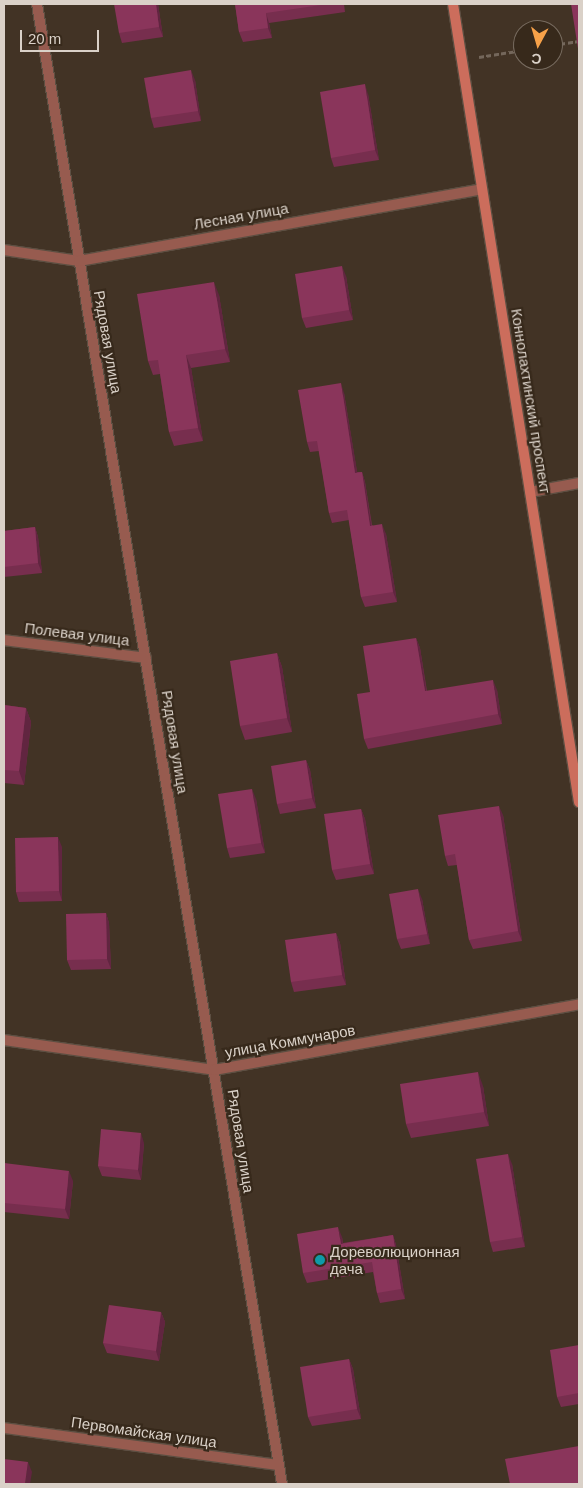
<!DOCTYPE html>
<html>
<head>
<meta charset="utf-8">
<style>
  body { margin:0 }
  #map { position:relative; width:583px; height:1488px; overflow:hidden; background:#423325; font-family:Arial,sans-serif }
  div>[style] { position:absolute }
  .path>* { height:3px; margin-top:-1.5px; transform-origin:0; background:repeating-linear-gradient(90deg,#74675b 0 5px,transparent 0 7.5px) }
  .roads { filter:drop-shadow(1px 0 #5d4f42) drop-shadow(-1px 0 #5d4f42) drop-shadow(0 1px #5d4f42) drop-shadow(0 -1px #5d4f42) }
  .minor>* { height:10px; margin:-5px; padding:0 5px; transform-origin:5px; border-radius:5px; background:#975b4f }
  .secondary>* { height:10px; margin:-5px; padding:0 5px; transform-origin:5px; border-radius:5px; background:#cc6d5c }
  .wall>* { inset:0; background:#772e4e }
  .shaded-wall>* { inset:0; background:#612540 }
  .building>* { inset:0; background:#8a355b }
  .dots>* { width:14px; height:14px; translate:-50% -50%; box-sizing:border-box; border:2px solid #37291b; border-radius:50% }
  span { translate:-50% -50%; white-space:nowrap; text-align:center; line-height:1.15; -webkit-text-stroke:4.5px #37291b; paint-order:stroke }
  .street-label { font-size:15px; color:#dad1c8 }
  .poi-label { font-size:15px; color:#dad1c8 }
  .left { translate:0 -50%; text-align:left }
  .frame { position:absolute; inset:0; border:5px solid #dad1c8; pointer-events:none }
  .north { position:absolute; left:513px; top:20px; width:50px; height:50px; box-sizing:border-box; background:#37291b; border:1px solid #786c60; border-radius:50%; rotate:186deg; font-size:14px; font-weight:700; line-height:20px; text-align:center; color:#dad1c8 }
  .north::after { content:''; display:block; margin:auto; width:18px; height:22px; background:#f7a149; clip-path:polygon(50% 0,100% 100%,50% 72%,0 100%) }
  .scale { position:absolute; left:20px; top:30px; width:79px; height:22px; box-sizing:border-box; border:2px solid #dad1c8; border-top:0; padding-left:6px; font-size:15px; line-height:18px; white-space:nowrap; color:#dad1c8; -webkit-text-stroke:4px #37291b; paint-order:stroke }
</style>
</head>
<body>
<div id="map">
  <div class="path">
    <i style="left:553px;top:45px;width:26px;rotate:-9deg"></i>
    <i style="left:479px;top:57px;width:45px;rotate:-9deg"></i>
  </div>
  <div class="roads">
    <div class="minor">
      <i style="left:37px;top:4px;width:1500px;rotate:80.6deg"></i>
      <i style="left:4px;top:250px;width:76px;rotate:8.3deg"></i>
      <i style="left:79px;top:261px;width:409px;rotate:-10.1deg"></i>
      <i style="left:530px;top:492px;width:50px;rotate:-10.4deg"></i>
      <i style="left:4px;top:640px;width:143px;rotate:7.2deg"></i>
      <i style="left:4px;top:1040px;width:212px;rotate:8.1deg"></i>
      <i style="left:214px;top:1070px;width:371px;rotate:-10.2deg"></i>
      <i style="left:4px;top:1428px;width:277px;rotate:7.7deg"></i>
    </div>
    <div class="secondary">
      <i style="left:453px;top:4px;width:808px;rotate:81.03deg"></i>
    </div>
  </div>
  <div class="wall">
    <i style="clip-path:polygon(158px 4px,163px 37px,122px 43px,119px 33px)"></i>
    <i style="clip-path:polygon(235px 4px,344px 4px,345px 12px,269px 23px,272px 38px,243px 42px,239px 32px)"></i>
    <i style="clip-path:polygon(195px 80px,201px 121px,154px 128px,151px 118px)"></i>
    <i style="clip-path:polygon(368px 94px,379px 160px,334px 167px,331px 158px)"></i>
    <i style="clip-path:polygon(346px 276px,353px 320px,306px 328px,302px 318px)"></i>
    <i style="clip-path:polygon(219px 295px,230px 362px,191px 368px,203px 441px,174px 446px,169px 432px,160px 374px,153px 375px,148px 361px)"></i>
    <i style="clip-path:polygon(344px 393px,357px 472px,362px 472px,365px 482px,372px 525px,386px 534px,397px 602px,365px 607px,361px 597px,349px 520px,332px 523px,329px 513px,319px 451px,310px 452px,307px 442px)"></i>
    <i style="clip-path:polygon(35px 527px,38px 537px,42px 573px,4px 577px,4px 531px)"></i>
    <i style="clip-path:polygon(416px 638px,420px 648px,427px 691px,497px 690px,502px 724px,368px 749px,364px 739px,370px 692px)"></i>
    <i style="clip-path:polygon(277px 653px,282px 667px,292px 732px,245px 740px,240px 726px)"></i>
    <i style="clip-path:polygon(4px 705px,26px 708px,31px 722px,24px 785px,4px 783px)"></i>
    <i style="clip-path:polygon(306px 760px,310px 770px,316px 808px,280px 814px,277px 804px)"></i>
    <i style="clip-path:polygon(256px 799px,265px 853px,230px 858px,227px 848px)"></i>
    <i style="clip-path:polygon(361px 809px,365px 819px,374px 874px,336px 880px,332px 870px)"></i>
    <i style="clip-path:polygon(503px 815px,522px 941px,473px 949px,469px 940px,457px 865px,448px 866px,445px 856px)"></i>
    <i style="clip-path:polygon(62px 847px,62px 901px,19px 902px,16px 892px)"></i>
    <i style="clip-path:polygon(422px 899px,430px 944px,401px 949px,397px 939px)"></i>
    <i style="clip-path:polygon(106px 913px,109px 923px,111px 969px,71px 970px,67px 960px)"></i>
    <i style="clip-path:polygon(336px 933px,340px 943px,346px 985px,294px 992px,291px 982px)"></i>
    <i style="clip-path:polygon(483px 1086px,489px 1126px,411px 1138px,406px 1124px)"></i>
    <i style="clip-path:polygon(144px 1143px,141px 1180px,102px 1176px,98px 1166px)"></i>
    <i style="clip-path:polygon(4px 1163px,73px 1181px,69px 1219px,4px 1212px)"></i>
    <i style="clip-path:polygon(512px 1164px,525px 1247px,493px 1252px,490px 1242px)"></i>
    <i style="clip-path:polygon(393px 1235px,396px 1245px,405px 1299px,380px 1303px,377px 1293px,373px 1272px,307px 1283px,303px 1273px,342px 1237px,343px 1243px)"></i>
    <i style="clip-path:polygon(161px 1312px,165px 1322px,159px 1361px,107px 1353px,103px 1343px)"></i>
    <i style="clip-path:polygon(579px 1345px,579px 1404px,561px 1407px,557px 1397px)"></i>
    <i style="clip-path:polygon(349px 1359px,353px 1369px,361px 1419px,312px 1426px,308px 1417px)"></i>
  </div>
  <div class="shaded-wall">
    <i style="clip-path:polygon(156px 4px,158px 4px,163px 37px,159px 27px)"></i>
    <i style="clip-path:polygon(266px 13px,269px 23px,272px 38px,268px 28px)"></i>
    <i style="clip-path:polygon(191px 70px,195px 80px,201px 121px,198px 111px)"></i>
    <i style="clip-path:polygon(365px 84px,368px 94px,379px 160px,375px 150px)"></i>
    <i style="clip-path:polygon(342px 266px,346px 276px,353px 320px,349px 310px)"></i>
    <i style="clip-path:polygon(214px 282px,219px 295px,230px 362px,225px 349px)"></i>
    <i style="clip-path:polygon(186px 355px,191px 368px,203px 441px,198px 428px)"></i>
    <i style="clip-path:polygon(341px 383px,344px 393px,359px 483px,355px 473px)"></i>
    <i style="clip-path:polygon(362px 472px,365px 482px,373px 536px,370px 526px)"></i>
    <i style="clip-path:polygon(382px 524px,386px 534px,397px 602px,393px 592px)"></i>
    <i style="clip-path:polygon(35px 527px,38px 537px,42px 573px,38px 563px)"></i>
    <i style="clip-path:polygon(416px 638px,420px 648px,428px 701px,425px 691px)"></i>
    <i style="clip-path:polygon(277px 653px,282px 667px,292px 732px,287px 718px)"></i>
    <i style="clip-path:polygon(493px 680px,497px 690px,502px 724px,498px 714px)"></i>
    <i style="clip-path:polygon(26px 708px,31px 722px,24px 785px,19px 771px)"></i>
    <i style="clip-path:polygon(306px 760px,310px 770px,316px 808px,312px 798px)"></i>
    <i style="clip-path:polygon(252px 789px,256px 799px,265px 853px,261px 843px)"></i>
    <i style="clip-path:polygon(499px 806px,503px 815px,522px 941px,518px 931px)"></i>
    <i style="clip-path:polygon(361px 809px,365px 819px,374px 874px,370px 864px)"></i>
    <i style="clip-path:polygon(58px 837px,62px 847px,62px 901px,59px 891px)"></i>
    <i style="clip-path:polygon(418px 889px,422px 899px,430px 944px,427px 934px)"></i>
    <i style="clip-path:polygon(106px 913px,109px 923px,111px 969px,107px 959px)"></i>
    <i style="clip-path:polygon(336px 933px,340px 943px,346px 985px,342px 975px)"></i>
    <i style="clip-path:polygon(478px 1072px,483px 1086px,489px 1126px,484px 1112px)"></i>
    <i style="clip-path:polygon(141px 1133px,144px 1143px,141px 1180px,138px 1170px)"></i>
    <i style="clip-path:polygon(508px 1154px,512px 1164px,525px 1247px,522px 1237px)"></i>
    <i style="clip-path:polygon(69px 1171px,73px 1181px,69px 1219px,65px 1209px)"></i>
    <i style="clip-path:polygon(338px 1227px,342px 1237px,344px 1254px,341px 1244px)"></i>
    <i style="clip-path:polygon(393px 1235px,396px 1245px,405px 1299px,401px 1289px)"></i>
    <i style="clip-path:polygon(161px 1312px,165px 1322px,159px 1361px,156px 1351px)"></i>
    <i style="clip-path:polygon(349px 1359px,353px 1369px,361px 1419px,357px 1409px)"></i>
    <i style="clip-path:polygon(28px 1462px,32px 1472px,30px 1484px,25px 1484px)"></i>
  </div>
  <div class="building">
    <i style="clip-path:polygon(114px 4px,156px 4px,159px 27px,119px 33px)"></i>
    <i style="clip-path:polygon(235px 4px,328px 4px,266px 13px,268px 28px,239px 32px)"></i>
    <i style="clip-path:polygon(571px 4px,579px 4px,579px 55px)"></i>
    <i style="clip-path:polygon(191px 70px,198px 111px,151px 118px,144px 78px)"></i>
    <i style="clip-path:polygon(365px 84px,375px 150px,331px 158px,320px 92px)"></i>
    <i style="clip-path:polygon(342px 266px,349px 310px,302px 318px,295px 274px)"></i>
    <i style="clip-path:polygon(214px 282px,225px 349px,186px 355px,198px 428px,169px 432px,158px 360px,148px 361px,137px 294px)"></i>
    <i style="clip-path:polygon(341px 383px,355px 473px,362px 472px,370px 526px,382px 524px,393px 592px,361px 597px,347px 510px,329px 513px,317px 441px,307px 442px,298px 390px)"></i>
    <i style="clip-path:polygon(35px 527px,38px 563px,4px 567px,4px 531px)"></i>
    <i style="clip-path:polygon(416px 638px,425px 691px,493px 680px,498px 714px,364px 739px,357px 694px,370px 692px,363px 646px)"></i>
    <i style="clip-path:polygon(277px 653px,287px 718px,240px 726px,230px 661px)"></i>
    <i style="clip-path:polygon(4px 705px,26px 708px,19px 771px,4px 770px)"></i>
    <i style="clip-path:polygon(306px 760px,312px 798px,277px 804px,271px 766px)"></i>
    <i style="clip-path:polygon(252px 789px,261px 843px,227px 848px,218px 794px)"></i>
    <i style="clip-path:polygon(499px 806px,518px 931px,469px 940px,455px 854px,445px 856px,438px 815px)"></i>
    <i style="clip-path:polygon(361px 809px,370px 864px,332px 870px,324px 814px)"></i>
    <i style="clip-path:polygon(58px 837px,59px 891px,16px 892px,15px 838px)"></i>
    <i style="clip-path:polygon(418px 889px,427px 934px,397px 939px,389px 894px)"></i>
    <i style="clip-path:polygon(106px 913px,107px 959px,67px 960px,66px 914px)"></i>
    <i style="clip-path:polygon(336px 933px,342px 975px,291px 982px,285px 940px)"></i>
    <i style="clip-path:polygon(478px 1072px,484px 1112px,406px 1124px,400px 1084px)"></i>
    <i style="clip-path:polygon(101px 1129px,141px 1133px,138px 1170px,98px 1166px)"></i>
    <i style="clip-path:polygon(508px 1154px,522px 1237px,490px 1242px,476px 1159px)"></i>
    <i style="clip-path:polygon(4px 1163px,69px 1171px,65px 1209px,4px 1203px)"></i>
    <i style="clip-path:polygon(338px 1227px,341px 1244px,393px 1235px,401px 1289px,377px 1293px,372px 1262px,303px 1273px,297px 1234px)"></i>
    <i style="clip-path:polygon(109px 1305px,161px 1312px,156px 1351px,103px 1343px)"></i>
    <i style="clip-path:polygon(579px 1345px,579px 1393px,557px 1397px,550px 1350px)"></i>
    <i style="clip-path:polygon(349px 1359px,357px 1409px,308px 1417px,300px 1367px)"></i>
    <i style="clip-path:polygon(579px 1446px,579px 1484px,510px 1484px,505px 1459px)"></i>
    <i style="clip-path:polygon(4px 1459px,28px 1462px,25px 1484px,4px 1484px)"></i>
  </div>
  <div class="dots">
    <i style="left:320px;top:1260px;background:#0f9aa8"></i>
  </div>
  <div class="street-label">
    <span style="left:241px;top:216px;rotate:-10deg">Лесная улица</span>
    <span style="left:108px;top:342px;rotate:80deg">Рядовая улица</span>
    <span style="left:531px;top:401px;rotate:81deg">Коннолахтинский проспект</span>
    <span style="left:77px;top:634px;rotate:7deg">Полевая улица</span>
    <span style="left:175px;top:742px;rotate:81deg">Рядовая улица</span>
    <span style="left:290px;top:1041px;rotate:-10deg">улица Коммунаров</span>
    <span style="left:241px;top:1141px;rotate:81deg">Рядовая улица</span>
    <span style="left:144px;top:1432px;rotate:8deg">Первомайская улица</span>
  </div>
  <div class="poi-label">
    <span class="left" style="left:330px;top:1260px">Дореволюционная<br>дача</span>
  </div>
  <div class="frame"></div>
  <div class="north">С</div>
  <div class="scale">20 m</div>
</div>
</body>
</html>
